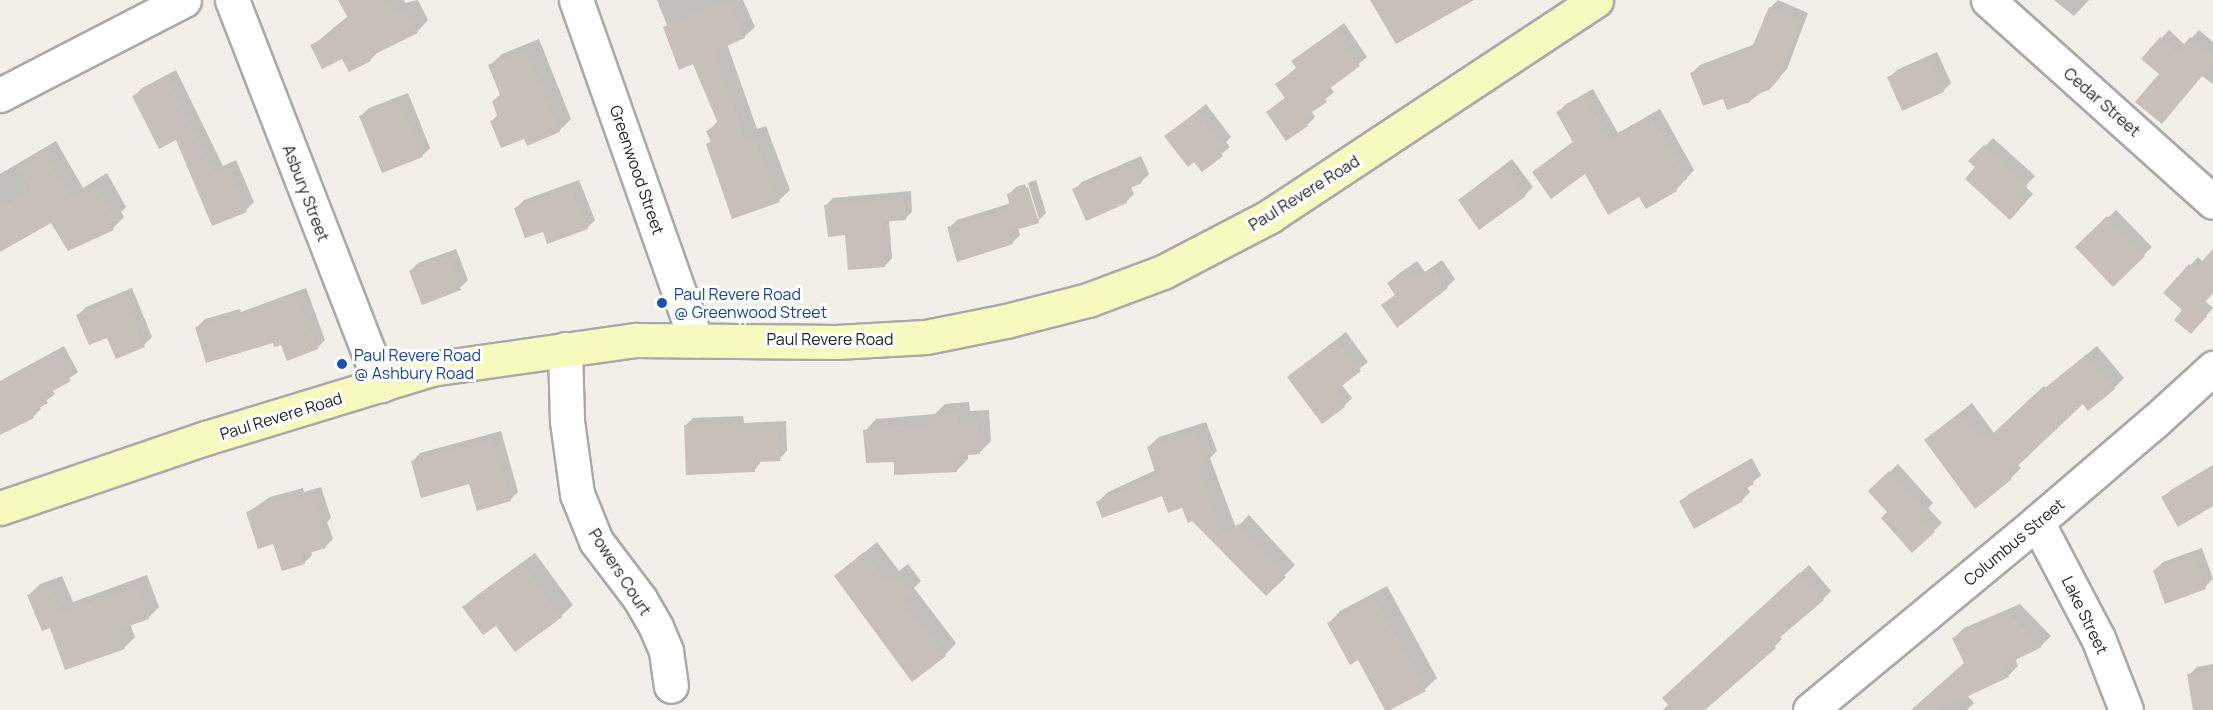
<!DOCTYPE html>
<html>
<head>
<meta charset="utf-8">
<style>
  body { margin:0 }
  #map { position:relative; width:2213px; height:710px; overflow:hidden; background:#f2efe9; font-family:Manrope,sans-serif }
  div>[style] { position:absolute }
  .shadow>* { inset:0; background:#0003 }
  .building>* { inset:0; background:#c7bfb8 }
  .roads { filter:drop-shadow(2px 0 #a9a9a9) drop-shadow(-2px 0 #a9a9a9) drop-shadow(0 2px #a9a9a9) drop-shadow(0 -2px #a9a9a9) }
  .street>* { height:33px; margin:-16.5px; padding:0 16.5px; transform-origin:16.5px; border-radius:16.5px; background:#fff }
  .secondary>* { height:33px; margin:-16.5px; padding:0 16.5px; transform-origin:16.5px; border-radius:16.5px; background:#f7fabf }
  .dots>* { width:16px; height:16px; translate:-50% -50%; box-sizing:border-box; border:3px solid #fff; border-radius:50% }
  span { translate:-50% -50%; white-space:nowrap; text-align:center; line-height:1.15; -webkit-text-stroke:6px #fff; paint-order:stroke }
  .street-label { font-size:16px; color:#222 }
  .transit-label { font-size:16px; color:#164399 }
  .left { translate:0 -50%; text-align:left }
</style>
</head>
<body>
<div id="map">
  <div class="shadow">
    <i style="clip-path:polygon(349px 0,404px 0,405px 3px,418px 0,428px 20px,417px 32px,380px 50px,370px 60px,343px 57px,312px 46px,348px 16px)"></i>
    <i style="clip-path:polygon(657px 0,743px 0,755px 27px,744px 37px,727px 44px,757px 129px,766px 126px,790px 190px,779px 200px,707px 144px,712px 140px,708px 131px,718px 121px,694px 62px,665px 27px,667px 25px)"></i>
    <i style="clip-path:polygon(1778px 0,1808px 13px,1787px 69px,1774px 83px,1750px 101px,1724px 97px,1692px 73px,1700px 65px,1755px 44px,1770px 8px)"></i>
    <i style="clip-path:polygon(2054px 0,2089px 0,2074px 16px)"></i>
    <i style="clip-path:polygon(1344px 23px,1367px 57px,1330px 87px,1334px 92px,1311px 111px,1315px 117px,1307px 125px,1268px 112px,1286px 97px,1277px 84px,1297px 67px,1293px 61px)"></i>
    <i style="clip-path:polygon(2169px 30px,2185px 45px,2199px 30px,2213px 42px,2213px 84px,2202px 76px,2161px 74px,2143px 59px)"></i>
    <i style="clip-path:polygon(539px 39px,571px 119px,559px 131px,525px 137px,492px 121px,498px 114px,493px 101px,501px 94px,490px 65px,502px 54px)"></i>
    <i style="clip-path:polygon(1937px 52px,1951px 83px,1943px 91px,1889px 78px,1897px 70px)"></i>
    <i style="clip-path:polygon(176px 70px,223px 166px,236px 160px,254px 202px,246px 210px,213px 224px,176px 138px,134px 96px,142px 88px)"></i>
    <i style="clip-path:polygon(1593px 89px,1618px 133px,1660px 109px,1694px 170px,1676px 190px,1640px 195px,1586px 171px,1534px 172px,1574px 141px,1558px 112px,1566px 104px)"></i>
    <i style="clip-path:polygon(408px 93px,430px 148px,422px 156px,361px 116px,369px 108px)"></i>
    <i style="clip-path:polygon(1206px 104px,1231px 137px,1226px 142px,1230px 147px,1202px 170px,1166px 136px)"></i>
    <i style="clip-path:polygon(1993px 138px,2035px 176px,2025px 186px,2033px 194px,2015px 213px,1970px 161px)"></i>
    <i style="clip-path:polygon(56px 141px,83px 188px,107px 173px,126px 207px,121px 212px,124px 217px,113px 228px,52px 221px,0 251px,0 174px)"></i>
    <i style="clip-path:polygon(1141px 156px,1149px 174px,1141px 182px,1130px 186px,1134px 194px,1126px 202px,1074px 190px,1082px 182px)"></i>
    <i style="clip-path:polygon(1512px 159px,1533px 187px,1525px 195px,1459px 200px)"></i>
    <i style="clip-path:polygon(579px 180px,595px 220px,587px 228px,544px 230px,516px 208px,524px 200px)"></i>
    <i style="clip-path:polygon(1036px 180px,1046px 213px,1038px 221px,1018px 228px,1020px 235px,1012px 243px,949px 228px,957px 220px,1011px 203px,1008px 195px,1016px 187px,1025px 184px,1036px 219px,1039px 219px,1028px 183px)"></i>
    <i style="clip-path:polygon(911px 191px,912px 212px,905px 219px,889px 220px,892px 258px,885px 266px,846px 234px,826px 205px,833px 198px)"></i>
    <i style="clip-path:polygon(2116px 210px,2152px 247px,2113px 285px,2077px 247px)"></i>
    <i style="clip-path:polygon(456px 249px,468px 280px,460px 288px,410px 271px,418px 263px)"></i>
    <i style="clip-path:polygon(2213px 252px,2213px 292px,2205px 301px,2213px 308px,2199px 324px,2165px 293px,2198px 257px,2203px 262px)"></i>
    <i style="clip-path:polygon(1442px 260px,1455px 279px,1447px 287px,1383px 305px,1396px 294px,1389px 283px,1397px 275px,1417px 261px,1425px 272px)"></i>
    <i style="clip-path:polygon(132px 288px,152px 337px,144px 345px,107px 336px,78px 315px,86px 307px)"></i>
    <i style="clip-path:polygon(306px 288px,325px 340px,317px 348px,197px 327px,205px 319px,240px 309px,241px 312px)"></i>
    <i style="clip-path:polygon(1346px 332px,1368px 362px,1341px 384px,1352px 398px,1344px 406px,1289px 377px)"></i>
    <i style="clip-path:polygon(64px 346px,78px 372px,52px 390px,55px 394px,39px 406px,41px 409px,33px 417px,0 418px,0 381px)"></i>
    <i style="clip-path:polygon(2097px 346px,2124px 378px,2114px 388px,2083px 402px,2017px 464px,2021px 468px,2011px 478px,1926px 440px,1972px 403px,1994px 433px,2044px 386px,2046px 388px)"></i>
    <i style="clip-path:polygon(969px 402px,970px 411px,989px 410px,991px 441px,980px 452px,968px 453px,968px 459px,957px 470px,895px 460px,865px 431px,876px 419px,935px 414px,945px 404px)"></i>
    <i style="clip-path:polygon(743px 416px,744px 423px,786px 421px,787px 451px,779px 459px,762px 460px,754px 471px,685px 426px,693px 418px)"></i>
    <i style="clip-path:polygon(1206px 422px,1217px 451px,1210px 458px,1236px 528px,1249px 515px,1295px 565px,1266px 594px,1183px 506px,1163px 495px,1098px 502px,1108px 492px,1156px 470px,1148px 447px,1159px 437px)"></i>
    <i style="clip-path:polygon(501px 431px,518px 492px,510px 500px,412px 462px,420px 453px)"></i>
    <i style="clip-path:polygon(1752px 458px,1761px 475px,1747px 487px,1750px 492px,1742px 500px,1681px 502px,1689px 494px)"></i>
    <i style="clip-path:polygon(1898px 464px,1933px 503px,1928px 508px,1942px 523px,1913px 551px,1889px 512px,1870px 491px)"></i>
    <i style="clip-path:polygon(2213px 465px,2213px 505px,2163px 498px,2171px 490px)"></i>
    <i style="clip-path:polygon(321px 487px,331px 518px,327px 522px,333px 539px,325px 547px,311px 551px,312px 555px,304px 563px,274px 542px,248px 512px,270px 497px,303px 488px,304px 492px)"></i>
    <i style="clip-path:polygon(877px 542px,899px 571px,908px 564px,921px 581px,914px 588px,956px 643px,945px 655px,836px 576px)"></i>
    <i style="clip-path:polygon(2202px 548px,2213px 579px,2205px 587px,2155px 570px,2163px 562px)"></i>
    <i style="clip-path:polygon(535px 553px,573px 605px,561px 616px,496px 624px,464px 607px,476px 596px)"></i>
    <i style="clip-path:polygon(1809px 565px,1831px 591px,1823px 599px,1779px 636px,1782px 639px,1774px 647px,1703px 710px,1663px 710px,1669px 704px,1672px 690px)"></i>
    <i style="clip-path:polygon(147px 575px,159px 607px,148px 618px,130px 624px,135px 637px,124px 648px,29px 595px,40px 584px,62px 576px,73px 602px)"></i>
    <i style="clip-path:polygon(1387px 586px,1437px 678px,1425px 689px,1387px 710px,1358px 658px,1329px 623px,1340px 611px)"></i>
    <i style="clip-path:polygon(2020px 604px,2051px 636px,2041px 646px,2015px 659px,2018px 666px,2008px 676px,1967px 695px,1974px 703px,1967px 710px,1912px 710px,1965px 663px,1954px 638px,1964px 628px)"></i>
    <i style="clip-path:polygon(2213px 664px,2213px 710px,2195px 710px,2189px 675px,2197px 667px)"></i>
  </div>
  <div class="building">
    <i style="clip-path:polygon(338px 0,387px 0,393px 13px,405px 8px,418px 33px,369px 57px,371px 61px,349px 72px,342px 59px,322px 69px,310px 45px,335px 33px,332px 29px,349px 20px)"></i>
    <i style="clip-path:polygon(729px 0,745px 38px,715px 51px,746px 139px,755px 136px,780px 202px,732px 219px,706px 144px,711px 142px,706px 131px,719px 126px,693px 64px,679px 70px,663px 27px)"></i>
    <i style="clip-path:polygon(1370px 0,1474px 0,1396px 44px)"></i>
    <i style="clip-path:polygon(1769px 7px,1801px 21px,1779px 79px,1769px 90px,1749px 97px,1750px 102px,1727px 110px,1723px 99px,1703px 106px,1690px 73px,1751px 50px)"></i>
    <i style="clip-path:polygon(1335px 30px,1360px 66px,1322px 94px,1327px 102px,1303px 118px,1308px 126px,1286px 141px,1266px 112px,1285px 98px,1275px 84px,1297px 69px,1291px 61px)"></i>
    <i style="clip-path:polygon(2160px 37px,2177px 52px,2190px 37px,2213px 56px,2213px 63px,2162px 124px,2135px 102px,2159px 74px,2141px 59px)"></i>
    <i style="clip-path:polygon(527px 50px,560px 132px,527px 146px,524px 139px,501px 148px,490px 121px,498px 118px,492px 101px,501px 97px,488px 65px)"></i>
    <i style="clip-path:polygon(1929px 59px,1944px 92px,1902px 111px,1887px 77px)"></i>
    <i style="clip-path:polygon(167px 77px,215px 173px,228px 167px,247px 212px,212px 226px,176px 140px,159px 149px,132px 96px)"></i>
    <i style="clip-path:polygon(1585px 96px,1610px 140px,1651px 116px,1687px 179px,1674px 186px,1677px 191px,1646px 209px,1639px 197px,1608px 215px,1585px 174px,1551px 199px,1532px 172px,1573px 142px,1556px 112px)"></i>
    <i style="clip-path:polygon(400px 100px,423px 157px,382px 173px,359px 116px)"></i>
    <i style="clip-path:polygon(1198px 111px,1224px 146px,1219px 150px,1223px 156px,1202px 172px,1194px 162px,1188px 167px,1164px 136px)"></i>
    <i style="clip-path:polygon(1984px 145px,2028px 185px,2018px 195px,2026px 202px,2010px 220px,1965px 179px,1975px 167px,1968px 161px)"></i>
    <i style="clip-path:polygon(44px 151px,71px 198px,95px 184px,116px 219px,110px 223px,114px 230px,68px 251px,51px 223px,0 252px,0 208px,31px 189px,18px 167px)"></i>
    <i style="clip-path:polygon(1133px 163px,1142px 183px,1122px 192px,1127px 203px,1086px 221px,1072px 189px)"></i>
    <i style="clip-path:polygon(1504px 166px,1526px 196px,1479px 230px,1458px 200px)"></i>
    <i style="clip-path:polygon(571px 187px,588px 229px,547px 244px,543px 232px,525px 238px,514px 208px)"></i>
    <i style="clip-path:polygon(1028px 187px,1039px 223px,1009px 232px,1013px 244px,957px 262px,947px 227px,1010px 207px,1007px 194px)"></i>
    <i style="clip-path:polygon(904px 197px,906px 220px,882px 222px,885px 267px,848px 270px,845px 235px,828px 237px,824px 205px)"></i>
    <i style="clip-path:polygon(2107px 216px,2145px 256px,2113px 287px,2075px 247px)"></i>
    <i style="clip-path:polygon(2213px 249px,2213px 293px,2198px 310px,2207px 316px,2191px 334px,2174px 320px,2182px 310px,2163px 293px,2189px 264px,2195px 269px)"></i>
    <i style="clip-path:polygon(448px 256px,461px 290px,422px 305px,409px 271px)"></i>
    <i style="clip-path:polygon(1433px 267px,1448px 288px,1397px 328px,1381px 305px,1395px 295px,1387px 283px,1408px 268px,1416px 279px)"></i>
    <i style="clip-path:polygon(124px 295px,145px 347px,116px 359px,107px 338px,89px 345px,76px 315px)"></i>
    <i style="clip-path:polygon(297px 295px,318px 349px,287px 361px,281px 345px,274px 347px,273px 343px,206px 363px,195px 327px,232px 316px,233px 319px)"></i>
    <i style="clip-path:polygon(1337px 339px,1361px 371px,1334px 392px,1345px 407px,1322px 424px,1287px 377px)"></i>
    <i style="clip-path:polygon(56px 353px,71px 381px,44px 396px,48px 403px,31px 412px,34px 418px,0 435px,0 383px)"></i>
    <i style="clip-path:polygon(2087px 354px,2115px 389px,2088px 411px,2083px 404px,2008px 475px,2012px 479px,1975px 509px,1924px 440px,1961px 412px,1984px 442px,2034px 395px,2035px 396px)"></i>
    <i style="clip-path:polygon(958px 414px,959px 422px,978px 421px,980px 454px,956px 456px,957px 472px,894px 475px,894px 462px,866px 463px,863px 430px,932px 424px,931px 415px)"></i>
    <i style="clip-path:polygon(736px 423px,736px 430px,778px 429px,780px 461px,754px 462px,755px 472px,686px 475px,684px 425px)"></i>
    <i style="clip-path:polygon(1196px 431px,1207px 463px,1199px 465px,1225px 537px,1238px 524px,1286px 577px,1266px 596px,1192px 521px,1188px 523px,1182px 508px,1168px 513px,1162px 496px,1102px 518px,1096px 502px,1156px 475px,1147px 447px)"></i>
    <i style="clip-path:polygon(493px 438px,511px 501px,477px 511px,469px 484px,421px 498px,411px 461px)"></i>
    <i style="clip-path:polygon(1743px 464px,1754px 484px,1738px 493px,1743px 501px,1694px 529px,1679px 501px)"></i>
    <i style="clip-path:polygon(2213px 467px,2213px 506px,2178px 527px,2161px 497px)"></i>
    <i style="clip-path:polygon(1889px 471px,1926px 512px,1921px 517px,1935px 532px,1912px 553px,1881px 518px,1887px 512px,1868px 491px)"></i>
    <i style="clip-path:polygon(313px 494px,324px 528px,319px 529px,326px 548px,302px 555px,305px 564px,282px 571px,273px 544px,258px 549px,246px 512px,261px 507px,260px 505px,295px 495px,296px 499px)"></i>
    <i style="clip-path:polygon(864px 552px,887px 582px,896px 575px,910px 594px,902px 600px,946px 656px,912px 682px,834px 576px)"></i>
    <i style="clip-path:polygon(2194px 555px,2206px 589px,2165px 604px,2153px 570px)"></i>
    <i style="clip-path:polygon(522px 563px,562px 617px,515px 652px,496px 626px,483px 635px,462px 607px)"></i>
    <i style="clip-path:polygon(1800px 572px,1824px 600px,1772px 644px,1776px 648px,1705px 710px,1673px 710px,1662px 698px)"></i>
    <i style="clip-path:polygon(137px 585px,149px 619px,118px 630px,125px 649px,65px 670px,50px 628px,42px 631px,27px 595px,51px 586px,62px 612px)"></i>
    <i style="clip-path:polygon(1374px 596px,1426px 691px,1390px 710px,1385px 710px,1358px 660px,1350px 665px,1327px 623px)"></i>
    <i style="clip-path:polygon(2010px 613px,2042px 647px,2003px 666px,2009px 677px,1938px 710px,1911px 710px,1964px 663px,1952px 638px)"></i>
    <i style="clip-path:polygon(2213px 670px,2213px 710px,2193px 710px,2187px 674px)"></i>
  </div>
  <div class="roads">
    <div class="street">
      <i style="left:232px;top:0;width:413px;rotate:68.8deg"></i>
      <i style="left:576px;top:0;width:361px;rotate:70.6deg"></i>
      <i style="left:1988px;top:0;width:302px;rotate:41.9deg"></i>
      <i style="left:0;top:95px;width:207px;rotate:-27.3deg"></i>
      <i style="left:565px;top:349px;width:72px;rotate:88.4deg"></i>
      <i style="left:567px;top:421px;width:74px;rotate:82.2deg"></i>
      <i style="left:577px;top:494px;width:51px;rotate:68deg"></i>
      <i style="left:596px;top:541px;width:73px;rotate:52.8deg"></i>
      <i style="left:640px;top:599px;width:32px;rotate:60deg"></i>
      <i style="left:656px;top:627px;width:26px;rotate:67deg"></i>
      <i style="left:666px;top:651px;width:35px;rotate:82deg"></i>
      <i style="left:2037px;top:522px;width:131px;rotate:62.3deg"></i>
      <i style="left:2098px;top:638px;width:77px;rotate:68.7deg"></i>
      <i style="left:1810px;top:710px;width:295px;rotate:-39.6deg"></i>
      <i style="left:2037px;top:522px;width:155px;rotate:-40.6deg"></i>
      <i style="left:2155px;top:421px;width:79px;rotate:-42.4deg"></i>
    </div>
    <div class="secondary">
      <i style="left:0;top:508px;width:218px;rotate:-18.8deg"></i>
      <i style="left:206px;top:438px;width:235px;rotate:-17deg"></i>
      <i style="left:431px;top:369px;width:207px;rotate:-8.1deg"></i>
      <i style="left:636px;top:340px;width:200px;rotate:0.6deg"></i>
      <i style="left:836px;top:342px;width:90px;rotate:-3.2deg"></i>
      <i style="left:926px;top:337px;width:82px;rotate:-11.3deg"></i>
      <i style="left:1006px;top:321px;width:85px;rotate:-14.4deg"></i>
      <i style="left:1088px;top:300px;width:80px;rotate:-20.5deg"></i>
      <i style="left:1163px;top:272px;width:121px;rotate:-27.6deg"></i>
      <i style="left:1270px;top:216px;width:391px;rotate:-33.5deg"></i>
    </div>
  </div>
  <div class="dots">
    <i style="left:662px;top:303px;background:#1a4fb4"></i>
    <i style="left:342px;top:364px;background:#1a4fb4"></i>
  </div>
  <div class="street-label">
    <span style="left:2102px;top:102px;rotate:41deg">Cedar Street</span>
    <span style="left:637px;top:170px;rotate:71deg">Greenwood Street</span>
    <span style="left:306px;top:193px;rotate:69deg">Asbury Street</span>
    <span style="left:1304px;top:193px;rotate:-32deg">Paul Revere Road</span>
    <span style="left:830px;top:339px">Paul Revere Road</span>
    <span style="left:281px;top:416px;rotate:-17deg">Paul Revere Road</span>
    <span style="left:2014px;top:542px;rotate:-40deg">Columbus Street</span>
    <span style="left:620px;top:572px;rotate:57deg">Powers Court</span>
    <span style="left:2085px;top:615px;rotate:64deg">Lake Street</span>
  </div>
  <div class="transit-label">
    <span class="left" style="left:674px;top:303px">Paul Revere Road<br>@ Greenwood Street</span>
    <span class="left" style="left:354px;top:364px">Paul Revere Road<br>@ Ashbury Road</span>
  </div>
</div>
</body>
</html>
